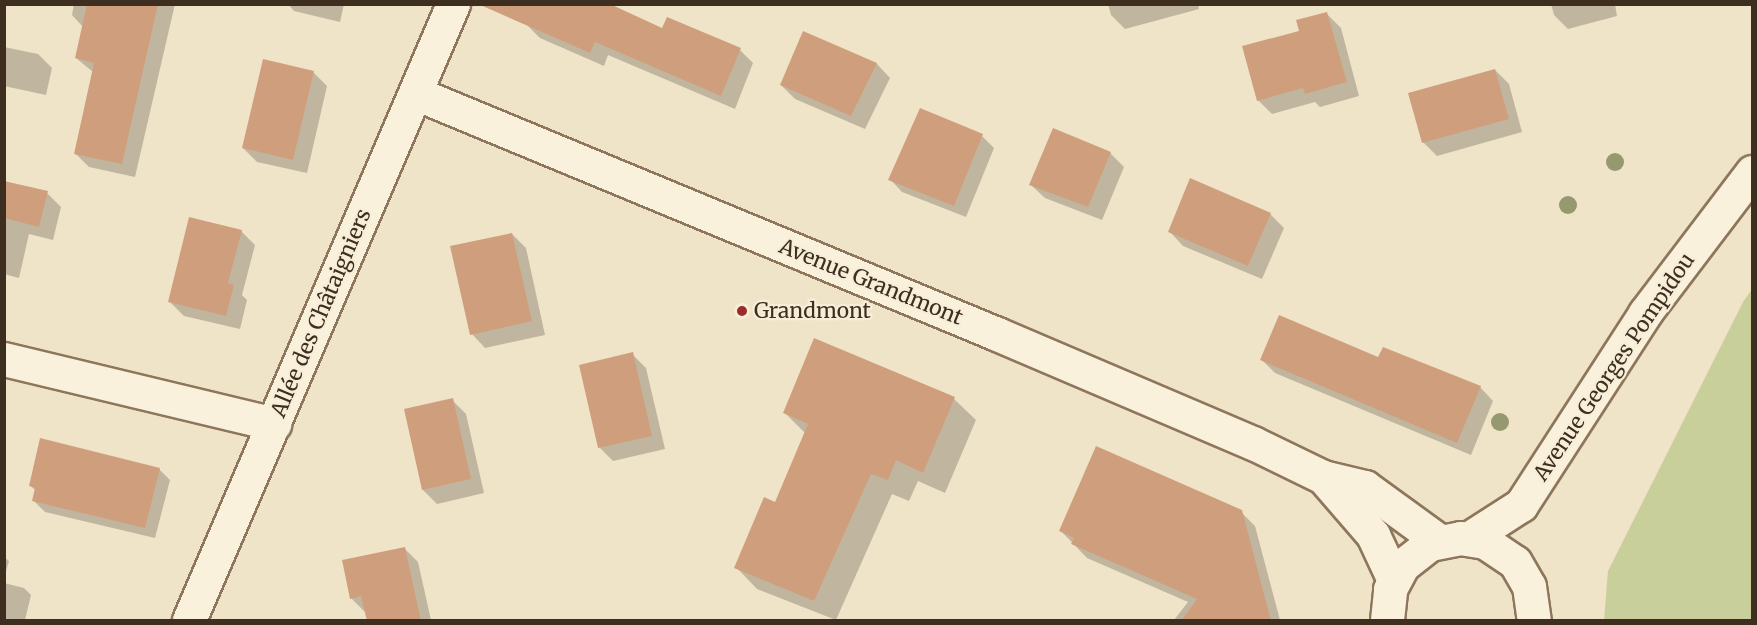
<!DOCTYPE html>
<html>
<head>
<meta charset="utf-8">
<style>
  body { margin:0 }
  #map { position:relative; width:1757px; height:625px; overflow:hidden; background:#f0e4c8; font-family:Merriweather,serif }
  div>[style] { position:absolute }
  .green>* { inset:0; background:#c9cf9b }
  .shadow>* { inset:0; background:#0003 }
  .building>* { inset:0; background:#cf9f7d }
  .roads { filter:drop-shadow(2px 0 #8d765c) drop-shadow(-2px 0 #8d765c) drop-shadow(0 2px #8d765c) drop-shadow(0 -2px #8d765c) }
  .minor>* { height:33px; margin:-16.5px; padding:0 16.5px; transform-origin:16.5px; border-radius:16.5px; background:#faf1dc }
  .trees>* { width:18px; height:18px; margin:-9px; border-radius:50%; background:#96986f }
  .dots>* { width:16px; height:16px; translate:-50% -50%; box-sizing:border-box; border:3px solid #f7eed8; border-radius:50% }
  span { translate:-50% -50%; white-space:nowrap; text-align:center; line-height:1.15; -webkit-text-stroke:4.5px #f7eed8; paint-order:stroke }
  .street-label { font-size:21px; color:#3d2e20 }
  .poi-label { font-size:21px; color:#3d2e20 }
  .left { translate:0 -50%; text-align:left }
  .frame { position:absolute; inset:0; border:6px solid #3d2e20; pointer-events:none }
</style>
</head>
<body>
<div id="map">
  <div class="green">
    <i style="clip-path:polygon(1752px 289px,1752px 620px,1604px 620px,1608px 571px,1743px 302px)"></i>
  </div>
  <div class="shadow">
    <i style="clip-path:polygon(74px 4px,175px 4px,135px 177px,89px 167px,75px 153px,93px 72px,76px 58px,83px 27px,72px 15px)"></i>
    <i style="clip-path:polygon(288px 4px,344px 4px,340px 22px,294px 11px)"></i>
    <i style="clip-path:polygon(1108px 4px,1198px 4px,1199px 9px,1125px 29px,1111px 15px)"></i>
    <i style="clip-path:polygon(1551px 4px,1615px 4px,1617px 16px,1568px 29px,1554px 15px)"></i>
    <i style="clip-path:polygon(1327px 14px,1341px 28px,1359px 96px,1320px 107px,1315px 102px,1272px 114px,1258px 100px,1301px 32px)"></i>
    <i style="clip-path:polygon(526px 24px,663px 30px,740px 50px,753px 63px,735px 109px,608px 55px,604px 66px,540px 38px)"></i>
    <i style="clip-path:polygon(804px 33px,877px 64px,890px 78px,865px 129px,795px 99px,781px 85px)"></i>
    <i style="clip-path:polygon(4px 47px,38px 54px,52px 68px,46px 95px,4px 86px)"></i>
    <i style="clip-path:polygon(1495px 70px,1509px 84px,1522px 132px,1437px 156px,1423px 142px)"></i>
    <i style="clip-path:polygon(313px 72px,327px 86px,307px 173px,257px 162px,243px 148px)"></i>
    <i style="clip-path:polygon(982px 136px,994px 148px,966px 217px,902px 192px,890px 179px)"></i>
    <i style="clip-path:polygon(1110px 153px,1124px 167px,1102px 220px,1045px 198px,1031px 185px)"></i>
    <i style="clip-path:polygon(4px 183px,47px 193px,61px 207px,53px 240px,29px 234px,19px 278px,4px 274px)"></i>
    <i style="clip-path:polygon(1270px 214px,1284px 228px,1262px 279px,1183px 246px,1170px 232px)"></i>
    <i style="clip-path:polygon(241px 231px,255px 245px,242px 295px,247px 300px,240px 329px,184px 316px,170px 302px)"></i>
    <i style="clip-path:polygon(512px 234px,526px 248px,545px 335px,485px 348px,472px 334px)"></i>
    <i style="clip-path:polygon(632px 354px,646px 368px,665px 449px,613px 461px,599px 447px)"></i>
    <i style="clip-path:polygon(1379px 359px,1480px 387px,1493px 401px,1471px 455px,1275px 373px,1262px 360px)"></i>
    <i style="clip-path:polygon(954px 399px,976px 420px,945px 493px,918px 481px,909px 501px,892px 494px,836px 620px,757px 589px,736px 567px,776px 504px,806px 434px,784px 412px)"></i>
    <i style="clip-path:polygon(452px 400px,466px 414px,484px 493px,437px 504px,423px 490px,406px 410px)"></i>
    <i style="clip-path:polygon(159px 469px,170px 480px,155px 538px,45px 512px,34px 501px,36px 491px,31px 486px)"></i>
    <i style="clip-path:polygon(1241px 512px,1255px 526px,1280px 620px,1174px 620px,1188px 602px,1087px 558px,1060px 530px)"></i>
    <i style="clip-path:polygon(404px 548px,418px 562px,431px 620px,368px 620px,365px 612px,351px 598px)"></i>
    <i style="clip-path:polygon(4px 557px,9px 561px,4px 578px)"></i>
    <i style="clip-path:polygon(4px 583px,24px 588px,31px 595px,25px 620px,4px 620px)"></i>
  </div>
  <div class="building">
    <i style="clip-path:polygon(87px 4px,158px 4px,122px 164px,74px 154px,94px 63px,75px 58px)"></i>
    <i style="clip-path:polygon(478px 4px,610px 4px,662px 28px,667px 17px,741px 48px,721px 96px,595px 42px,590px 53px)"></i>
    <i style="clip-path:polygon(1327px 12px,1347px 82px,1305px 94px,1303px 88px,1257px 101px,1242px 46px,1299px 31px,1296px 20px)"></i>
    <i style="clip-path:polygon(803px 31px,877px 63px,851px 116px,780px 85px)"></i>
    <i style="clip-path:polygon(263px 59px,314px 71px,293px 160px,242px 148px)"></i>
    <i style="clip-path:polygon(1495px 69px,1509px 119px,1422px 143px,1408px 93px)"></i>
    <i style="clip-path:polygon(920px 108px,983px 134px,954px 206px,888px 180px)"></i>
    <i style="clip-path:polygon(1053px 128px,1111px 152px,1088px 207px,1029px 185px)"></i>
    <i style="clip-path:polygon(1190px 178px,1271px 213px,1248px 266px,1168px 232px)"></i>
    <i style="clip-path:polygon(4px 181px,48px 191px,39px 227px,4px 218px)"></i>
    <i style="clip-path:polygon(189px 217px,242px 230px,228px 283px,234px 285px,226px 316px,168px 302px)"></i>
    <i style="clip-path:polygon(512px 233px,532px 321px,470px 335px,450px 246px)"></i>
    <i style="clip-path:polygon(1279px 315px,1378px 357px,1383px 347px,1481px 386px,1457px 443px,1260px 360px)"></i>
    <i style="clip-path:polygon(814px 338px,955px 397px,923px 473px,896px 460px,888px 480px,871px 474px,814px 601px,734px 568px,764px 497px,775px 502px,808px 424px,783px 413px)"></i>
    <i style="clip-path:polygon(633px 352px,652px 436px,598px 448px,579px 365px)"></i>
    <i style="clip-path:polygon(453px 398px,471px 479px,422px 490px,404px 409px)"></i>
    <i style="clip-path:polygon(40px 438px,160px 468px,145px 528px,32px 501px,35px 488px,29px 486px)"></i>
    <i style="clip-path:polygon(1096px 446px,1242px 510px,1271px 621px,1181px 621px,1197px 599px,1071px 544px,1074px 538px,1059px 531px)"></i>
    <i style="clip-path:polygon(405px 547px,421px 621px,367px 621px,361px 596px,350px 599px,342px 560px)"></i>
  </div>
  <div class="roads">
    <div class="minor">
      <i style="left:415px;top:93px;width:630px;rotate:22.49deg"></i>
      <i style="left:997px;top:334px;width:278px;rotate:23.1deg"></i>
      <i style="left:1253px;top:443px;width:78px;rotate:25.9deg"></i>
      <i style="left:1323px;top:477px;width:43px;rotate:13.4deg"></i>
      <i style="left:1365px;top:487px;width:92px;rotate:36.1deg"></i>
      <i style="left:4px;top:359px;width:278px;rotate:13.5deg"></i>
      <i style="left:1323px;top:477px;width:77px;rotate:49.2deg"></i>
      <i style="left:1373px;top:535px;width:50px;rotate:65deg"></i>
      <i style="left:1468px;top:539px;width:63px;rotate:-32.7deg"></i>
      <i style="left:1521px;top:505px;width:229px;rotate:-57.1deg"></i>
      <i style="left:1645px;top:313px;width:177px;rotate:-52.8deg"></i>
      <i style="left:189px;top:620px;width:670px;rotate:-66.8deg"></i>
      <i style="left:1387px;top:620px;width:31px;rotate:-84deg"></i>
      <i style="left:1390px;top:589px;width:27px;rotate:-62deg"></i>
      <i style="left:1403px;top:565px;width:34px;rotate:-38deg"></i>
      <i style="left:1430px;top:544px;width:31px;rotate:-11deg"></i>
      <i style="left:1460px;top:538px;width:25px;rotate:9deg"></i>
      <i style="left:1485px;top:542px;width:36px;rotate:34deg"></i>
      <i style="left:1515px;top:562px;width:28px;rotate:60deg"></i>
      <i style="left:1529px;top:586px;width:34px;rotate:82deg"></i>
    </div>
  </div>
  <div class="trees">
    <i style="left:1615px;top:162px"></i>
    <i style="left:1568px;top:205px"></i>
    <i style="left:1500px;top:422px"></i>
  </div>
  <div class="dots">
    <i style="left:742px;top:311px;background:#9e2a2b"></i>
  </div>
  <div class="street-label">
    <span style="left:871px;top:282px;rotate:22deg">Avenue Grandmont</span>
    <span style="left:321px;top:313px;rotate:-67deg">Allée des Châtaigniers</span>
    <span style="left:1614px;top:367px;rotate:-56deg">Avenue Georges Pompidou</span>
  </div>
  <div class="poi-label">
    <span class="left" style="left:754px;top:311px">Grandmont</span>
  </div>
  <div class="frame"></div>
</div>
</body>
</html>
